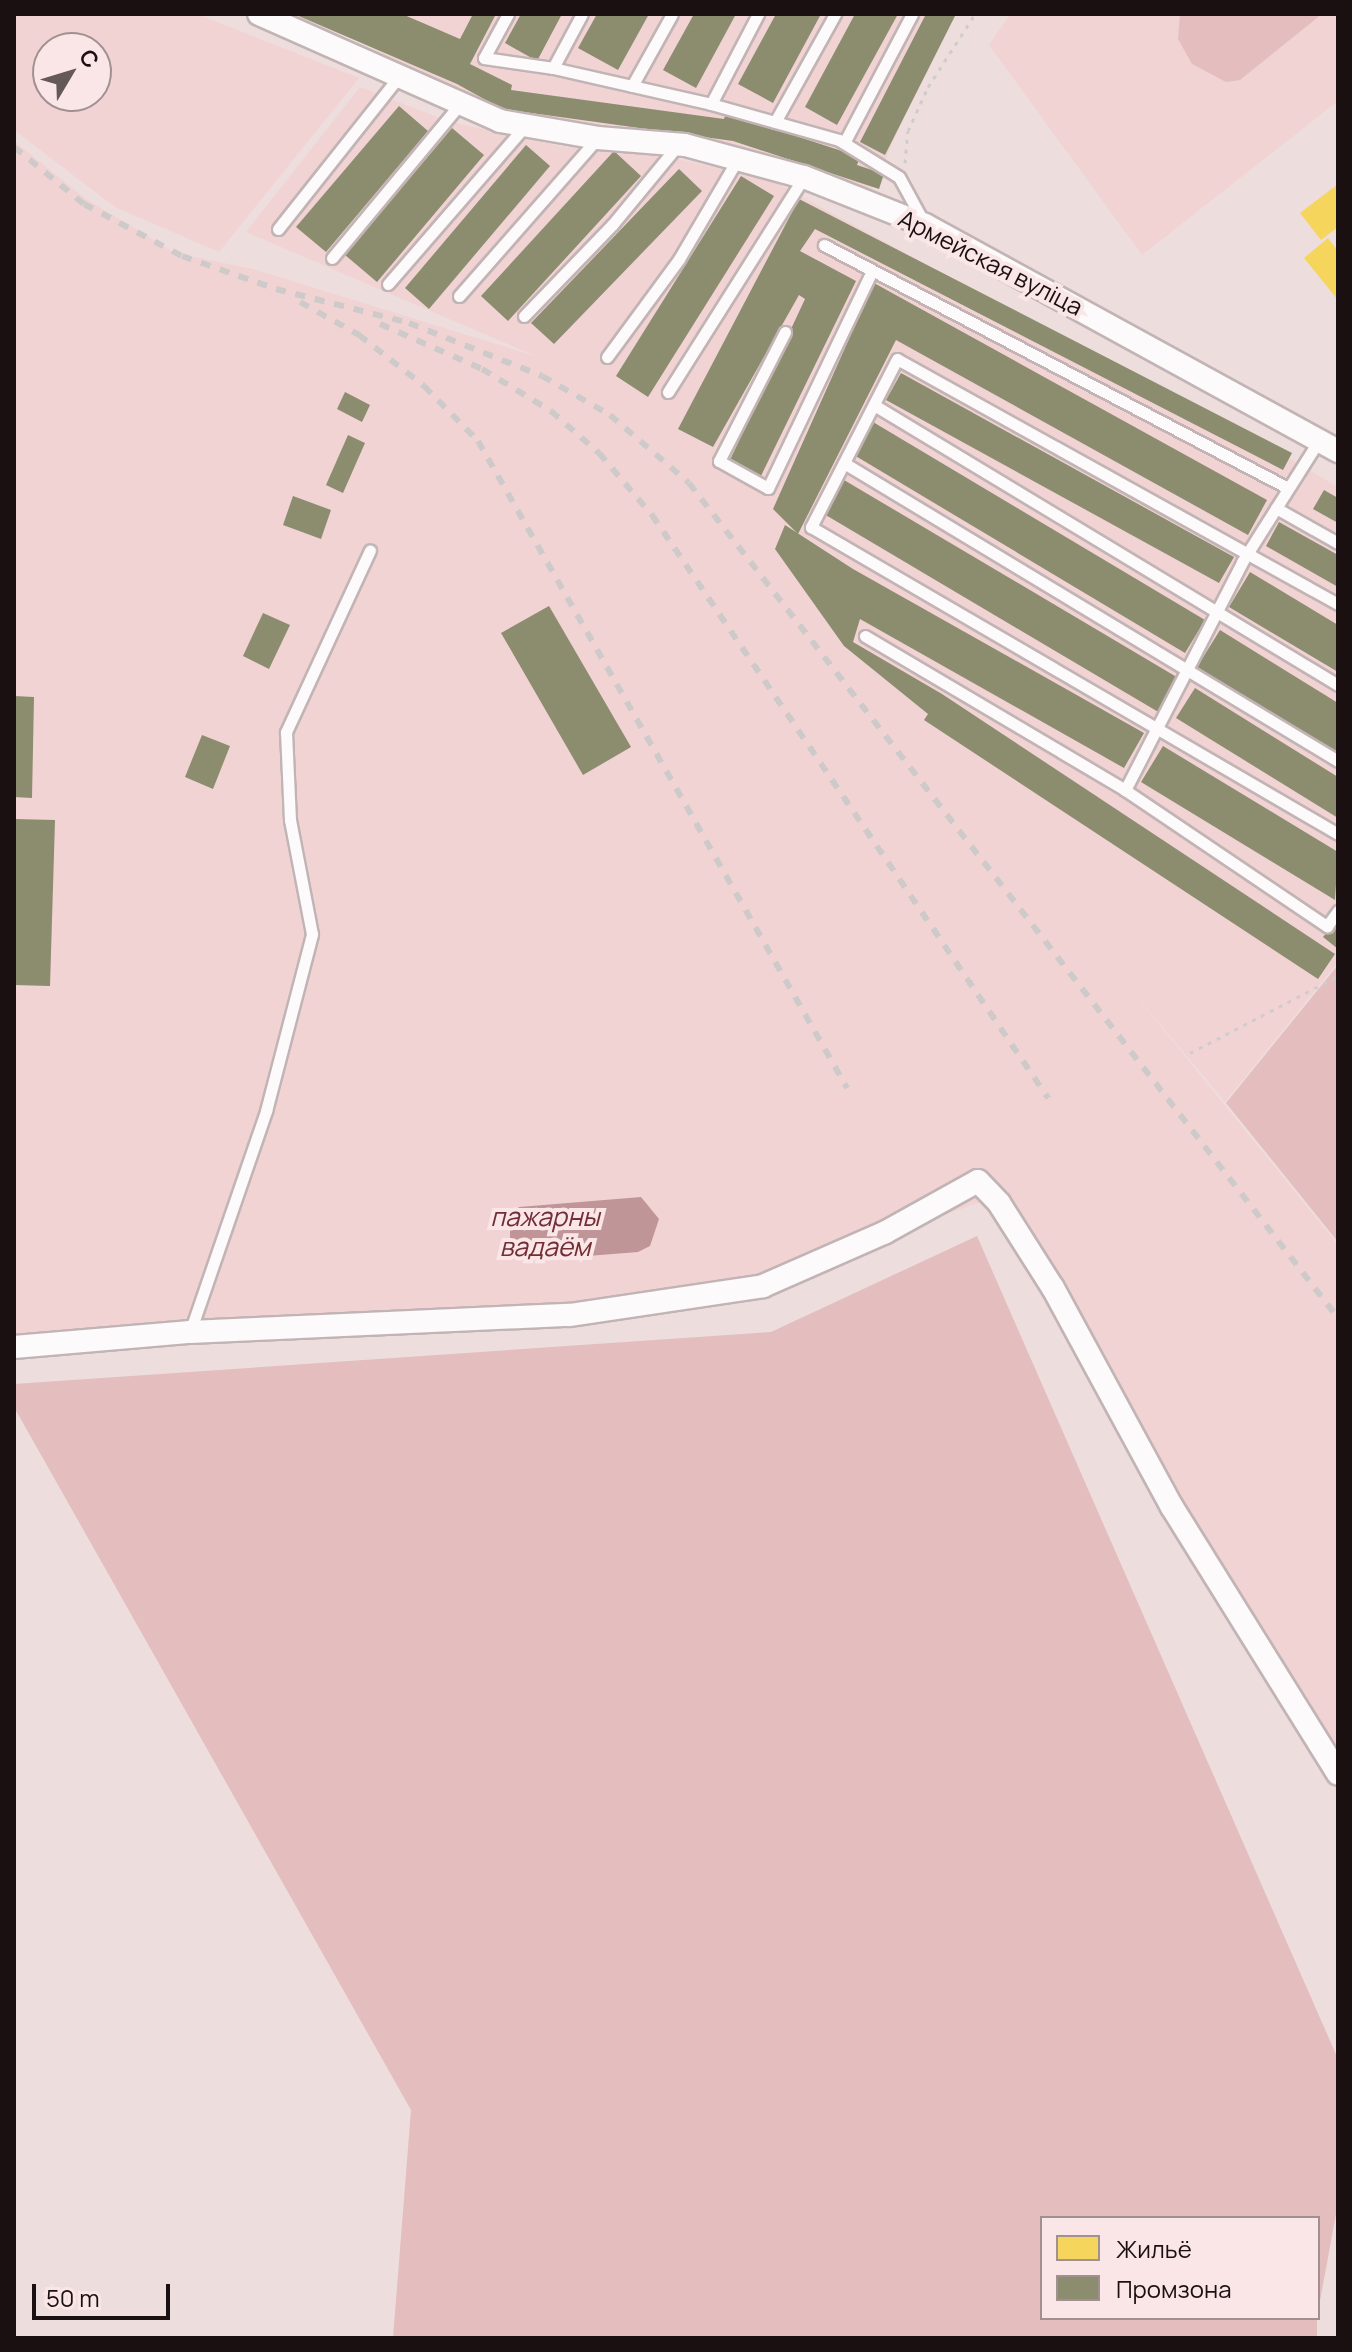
<!DOCTYPE html>
<html>
<head>
<meta charset="utf-8">
<style>
  body { margin:0 }
  #map { position:relative; width:1352px; height:2352px; overflow:hidden; background:#edd; font-family:Manrope,sans-serif }
  div>[style] { position:absolute }
  .built>* { inset:0; background:#f1d3d4 }
  .green>* { inset:0; background:#e4bdbf }
  .water>* { inset:0; background:#c09597 }
  .homes>* { inset:0; background:#f6d55c }
  .industry>* { inset:0; background:#8c8c6e }
  .path>* { height:3px; margin-top:-1.5px; transform-origin:0; background:repeating-linear-gradient(90deg,#d1cccc 0 4px,transparent 0 10px) }
  .roads { filter:drop-shadow(2px 0 #c2b4b5) drop-shadow(-2px 0 #c2b4b5) drop-shadow(0 2px #c2b4b5) drop-shadow(0 -2px #c2b4b5) }
  .lane>* { height:11px; margin:-5.5px; padding:0 5.5px; transform-origin:5.5px; border-radius:5.5px; background:#fcfafa }
  .street>* { height:22px; margin:-11px; padding:0 11px; transform-origin:11px; border-radius:11px; background:#fcfafa }
  .rail>* { height:6px; margin-top:-3px; transform-origin:0; background:repeating-linear-gradient(90deg,#cfcaca 0 10px,transparent 0 20px) }
  span { translate:-50% -50%; white-space:nowrap; text-align:center; line-height:1.15; -webkit-text-stroke:8px #fae6e6; paint-order:stroke }
  .street-label { font-size:24px; color:#1b1011 }
  .water-label { font-size:26px; color:#722d35; font-style:italic }
  .frame { position:absolute; inset:0; border:16px solid #1b1011; pointer-events:none }
  .legend { position:absolute; left:1040px; top:2216px; width:280px; height:104px; box-sizing:border-box; background:#fae6e6; border:2px solid #a19091; margin:0; padding:10px 14px; list-style:none; font-size:24px; color:#1b1011 }
  .legend li { display:flex; align-items:center; gap:16px; height:40px }
  .legend b { width:40px; border:2px solid #a19091 }
  .north { position:absolute; left:32px; top:32px; width:80px; height:80px; box-sizing:border-box; background:#fae6e6; border:2px solid #a19091; border-radius:50%; rotate:52deg; font-size:22px; font-weight:700; line-height:32px; text-align:center; color:#1b1011 }
  .north::after { content:''; display:block; margin:auto; width:28px; height:36px; background:#655858; clip-path:polygon(50% 0,100% 100%,50% 72%,0 100%) }
  .scale { position:absolute; left:32px; top:2284px; width:138px; height:36px; box-sizing:border-box; border:4px solid #1b1011; border-top:0; padding-left:10px; font-size:24px; line-height:28px; white-space:nowrap; color:#1b1011; -webkit-text-stroke:6px #fae6e6; paint-order:stroke }
</style>
</head>
<body>
<div id="map">
  <div class="built">
    <i style="clip-path:polygon(evenodd,14px 14px,197px 14px,359px 78px,219px 252px,115px 207px,14px 130px,14px 14px,96px 48px,96px 96px,48px 96px,48px 48px,96px 48px)"></i>
    <i style="clip-path:polygon(285px 14px,950px 14px,872px 189px,681px 132px,504px 115px,352px 38px)"></i>
    <i style="clip-path:polygon(1010px 14px,1338px 14px,1338px 101px,1142px 255px,989px 45px)"></i>
    <i style="clip-path:polygon(360px 87px,447px 121px,560px 146px,673px 158px,771px 180px,1096px 357px,1212px 413px,1338px 487px,1338px 962px,1225px 1102px,1120px 976px,1338px 1245px,1338px 1794px,1042px 1280px,987px 1200px,747px 1282px,568px 1311px,14px 1356px,14px 141px,86px 199px,175px 253px,253px 269px,538px 357px,246px 232px)"></i>
  </div>
  <div class="green">
    <i style="clip-path:polygon(1180px 14px,1322px 14px,1240px 80px,1226px 82px,1192px 64px,1178px 39px)"></i>
    <i style="clip-path:polygon(1338px 965px,1338px 1242px,1226px 1103px)"></i>
    <i style="clip-path:polygon(977px 1236px,1338px 2059px,1338px 2203px,1318px 2312px,1318px 2218px,1042px 2218px,1042px 2318px,1317px 2318px,1317px 2338px,393px 2338px,411px 2110px,14px 1407px,14px 1384px,771px 1332px)"></i>
  </div>
  <div class="water">
    <i style="clip-path:polygon(641px 1197px,659px 1219px,650px 1246px,638px 1252px,537px 1260px,510px 1251px,510px 1213px,519px 1207px)"></i>
  </div>
  <div class="homes">
    <i style="clip-path:polygon(1338px 184px,1338px 227px,1321px 240px,1300px 213px)"></i>
    <i style="clip-path:polygon(1328px 238px,1338px 251px,1338px 300px,1304px 258px)"></i>
  </div>
  <div class="industry">
    <i style="clip-path:polygon(294px 14px,402px 14px,460px 39px,473px 14px,496px 14px,470px 64px,512px 85px,511px 90px,724px 119px,726px 113px,860px 157px,857px 165px,884px 174px,879px 189px,733px 141px,502px 109px,457px 84px)"></i>
    <i style="clip-path:polygon(521px 14px,562px 14px,537px 61px,505px 43px)"></i>
    <i style="clip-path:polygon(597px 14px,649px 14px,618px 70px,578px 48px)"></i>
    <i style="clip-path:polygon(694px 14px,736px 14px,696px 88px,663px 70px)"></i>
    <i style="clip-path:polygon(776px 14px,821px 14px,773px 103px,738px 84px)"></i>
    <i style="clip-path:polygon(855px 14px,898px 14px,837px 125px,805px 107px)"></i>
    <i style="clip-path:polygon(926px 14px,956px 14px,885px 155px,860px 142px)"></i>
    <i style="clip-path:polygon(399px 106px,428px 131px,326px 252px,296px 227px)"></i>
    <i style="clip-path:polygon(452px 128px,484px 155px,377px 282px,345px 255px)"></i>
    <i style="clip-path:polygon(526px 145px,550px 166px,429px 309px,405px 288px)"></i>
    <i style="clip-path:polygon(614px 151px,641px 176px,508px 321px,481px 296px)"></i>
    <i style="clip-path:polygon(679px 169px,702px 191px,554px 344px,531px 323px)"></i>
    <i style="clip-path:polygon(741px 176px,774px 196px,648px 397px,616px 376px)"></i>
    <i style="clip-path:polygon(799px 199px,1292px 453px,1283px 470px,815px 229px,800px 251px,856px 281px,759px 480px,730px 460px,805px 299px,799px 295px,713px 447px,678px 429px)"></i>
    <i style="clip-path:polygon(874px 283px,1267px 500px,1248px 535px,896px 340px,798px 534px,773px 509px)"></i>
    <i style="clip-path:polygon(901px 373px,1234px 557px,1219px 583px,886px 400px)"></i>
    <i style="clip-path:polygon(345px 392px,370px 405px,362px 422px,337px 409px)"></i>
    <i style="clip-path:polygon(873px 422px,1205px 620px,1185px 653px,854px 455px)"></i>
    <i style="clip-path:polygon(348px 435px,365px 443px,343px 493px,326px 485px)"></i>
    <i style="clip-path:polygon(844px 480px,1180px 679px,1160px 713px,824px 514px)"></i>
    <i style="clip-path:polygon(1324px 490px,1338px 498px,1338px 523px,1313px 509px)"></i>
    <i style="clip-path:polygon(293px 496px,331px 510px,321px 539px,283px 525px)"></i>
    <i style="clip-path:polygon(1279px 522px,1338px 555px,1338px 587px,1266px 546px)"></i>
    <i style="clip-path:polygon(785px 525px,853px 569px,1144px 733px,1124px 768px,860px 619px,853px 642px,942px 694px,1335px 954px,1318px 979px,924px 720px,928px 714px,844px 646px,775px 549px)"></i>
    <i style="clip-path:polygon(1250px 572px,1338px 625px,1338px 672px,1229px 607px)"></i>
    <i style="clip-path:polygon(549px 606px,631px 747px,583px 775px,501px 633px)"></i>
    <i style="clip-path:polygon(263px 613px,290px 625px,269px 669px,243px 656px)"></i>
    <i style="clip-path:polygon(1220px 630px,1338px 703px,1338px 754px,1197px 667px)"></i>
    <i style="clip-path:polygon(1195px 688px,1338px 777px,1338px 818px,1176px 718px)"></i>
    <i style="clip-path:polygon(14px 696px,34px 697px,32px 798px,14px 797px)"></i>
    <i style="clip-path:polygon(202px 735px,230px 746px,213px 789px,185px 777px)"></i>
    <i style="clip-path:polygon(1163px 746px,1338px 852px,1335px 900px,1141px 782px)"></i>
    <i style="clip-path:polygon(14px 819px,55px 820px,50px 986px,14px 985px)"></i>
    <i style="clip-path:polygon(1338px 919px,1338px 949px,1323px 937px)"></i>
  </div>
  <div class="path">
    <i style="left:905px;top:163px;width:32px;rotate:-85deg"></i>
    <i style="left:908px;top:131px;width:48px;rotate:-65.6deg"></i>
    <i style="left:928px;top:87px;width:87px;rotate:-57.2deg"></i>
    <i style="left:1190px;top:1053px;width:167px;rotate:-27.5deg"></i>
  </div>
  <div class="roads">
    <div class="lane">
      <i style="left:508px;top:14px;width:50px;rotate:118.6deg"></i>
      <i style="left:484px;top:58px;width:70px;rotate:8.2deg"></i>
      <i style="left:553px;top:68px;width:162px;rotate:12.8deg"></i>
      <i style="left:711px;top:104px;width:133px;rotate:15.7deg"></i>
      <i style="left:839px;top:140px;width:70px;rotate:31.7deg"></i>
      <i style="left:899px;top:177px;width:50px;rotate:61.4deg"></i>
      <i style="left:553px;top:68px;width:61px;rotate:-61.8deg"></i>
      <i style="left:632px;top:86px;width:82px;rotate:-60.9deg"></i>
      <i style="left:711px;top:104px;width:102px;rotate:-62.4deg"></i>
      <i style="left:775px;top:122px;width:124px;rotate:-60.9deg"></i>
      <i style="left:844px;top:143px;width:146px;rotate:-62.2deg"></i>
      <i style="left:278px;top:229px;width:191px;rotate:-51.6deg"></i>
      <i style="left:824px;top:245px;width:524px;rotate:27.64deg"></i>
      <i style="left:332px;top:258px;width:199px;rotate:-50.3deg"></i>
      <i style="left:388px;top:284px;width:208px;rotate:-49.1deg"></i>
      <i style="left:459px;top:296px;width:209px;rotate:-48.7deg"></i>
      <i style="left:524px;top:316px;width:127px;rotate:-46deg"></i>
      <i style="left:612px;top:225px;width:104px;rotate:-50.5deg"></i>
      <i style="left:785px;top:332px;width:145px;rotate:117.1deg"></i>
      <i style="left:719px;top:461px;width:56px;rotate:28.9deg"></i>
      <i style="left:768px;top:488px;width:241px;rotate:-64.4deg"></i>
      <i style="left:607px;top:357px;width:122px;rotate:-53.7deg"></i>
      <i style="left:679px;top:259px;width:115px;rotate:-59.6deg"></i>
      <i style="left:668px;top:392px;width:254px;rotate:-57.7deg"></i>
      <i style="left:874px;top:405px;width:542px;rotate:31.11deg"></i>
      <i style="left:844px;top:463px;width:577px;rotate:31.1deg"></i>
      <i style="left:1276px;top:508px;width:71px;rotate:29.4deg"></i>
      <i style="left:1338px;top:604px;width:504px;rotate:-150.95deg"></i>
      <i style="left:897px;top:359px;width:189px;rotate:117.1deg"></i>
      <i style="left:811px;top:527px;width:610px;rotate:30.22deg"></i>
      <i style="left:865px;top:636px;width:302px;rotate:30.6deg"></i>
      <i style="left:1125px;top:790px;width:244px;rotate:34deg"></i>
      <i style="left:1327px;top:926px;width:19px;rotate:-54deg"></i>
      <i style="left:1125px;top:790px;width:256px;rotate:-62.8deg"></i>
      <i style="left:1242px;top:562px;width:144px;rotate:-57.7deg"></i>
      <i style="left:190px;top:1332px;width:234px;rotate:-71deg"></i>
      <i style="left:266px;top:1111px;width:183px;rotate:-75.4deg"></i>
      <i style="left:312px;top:934px;width:116px;rotate:-100.9deg"></i>
      <i style="left:290px;top:820px;width:88px;rotate:-92.6deg"></i>
      <i style="left:286px;top:732px;width:200px;rotate:-65.2deg"></i>
    </div>
    <div class="street">
      <i style="left:259px;top:14px;width:264px;rotate:23.9deg"></i>
      <i style="left:500px;top:121px;width:99px;rotate:9.8deg"></i>
      <i style="left:598px;top:138px;width:87px;rotate:4.6deg"></i>
      <i style="left:685px;top:145px;width:123px;rotate:15.1deg"></i>
      <i style="left:804px;top:177px;width:130px;rotate:21.6deg"></i>
      <i style="left:925px;top:225px;width:471px;rotate:28.7deg"></i>
      <i style="left:14px;top:1347px;width:177px;rotate:-4.9deg"></i>
      <i style="left:190px;top:1332px;width:380px;rotate:-2.6deg"></i>
      <i style="left:570px;top:1315px;width:195px;rotate:-8.5deg"></i>
      <i style="left:763px;top:1286px;width:132px;rotate:-23.7deg"></i>
      <i style="left:884px;top:1233px;width:107px;rotate:-29deg"></i>
      <i style="left:978px;top:1181px;width:30px;rotate:46deg"></i>
      <i style="left:999px;top:1203px;width:101px;rotate:57.6deg"></i>
      <i style="left:1053px;top:1288px;width:249px;rotate:61.5deg"></i>
      <i style="left:1172px;top:1507px;width:314px;rotate:58.1deg"></i>
    </div>
  </div>
  <div class="rail">
    <i style="left:14px;top:147px;width:90px;rotate:39.2deg"></i>
    <i style="left:84px;top:204px;width:111px;rotate:28deg"></i>
    <i style="left:182px;top:256px;width:100px;rotate:19.3deg"></i>
    <i style="left:276px;top:289px;width:137px;rotate:14.3deg"></i>
    <i style="left:409px;top:323px;width:143px;rotate:21.7deg"></i>
    <i style="left:542px;top:376px;width:78px;rotate:29.8deg"></i>
    <i style="left:610px;top:415px;width:104px;rotate:40.7deg"></i>
    <i style="left:689px;top:483px;width:1058px;rotate:52.14deg"></i>
    <i style="left:300px;top:302px;width:68px;rotate:29.2deg"></i>
    <i style="left:359px;top:335px;width:83px;rotate:38.1deg"></i>
    <i style="left:424px;top:386px;width:77px;rotate:45.5deg"></i>
    <i style="left:478px;top:441px;width:745px;rotate:60.3deg"></i>
    <i style="left:380px;top:324px;width:111px;rotate:23.8deg"></i>
    <i style="left:482px;top:369px;width:81px;rotate:31.3deg"></i>
    <i style="left:551px;top:411px;width:64px;rotate:41.2deg"></i>
    <i style="left:599px;top:453px;width:82px;rotate:49.5deg"></i>
    <i style="left:652px;top:515px;width:705px;rotate:55.81deg"></i>
  </div>
  <div class="street-label">
    <span style="left:991px;top:262px;rotate:27deg">Армейская вуліца</span>
  </div>
  <div class="water-label">
    <span style="left:545px;top:1232px">пажарны<br>вадаём</span>
  </div>
  <div class="frame"></div>
  <ul class="legend">
  <li><b style="height:22px;background:#f6d55c"></b>Жильё</li>
  <li><b style="height:22px;background:#8c8c6e"></b>Промзона</li>
  </ul>
  <div class="north">С</div>
  <div class="scale">50 m</div>
</div>
</body>
</html>
